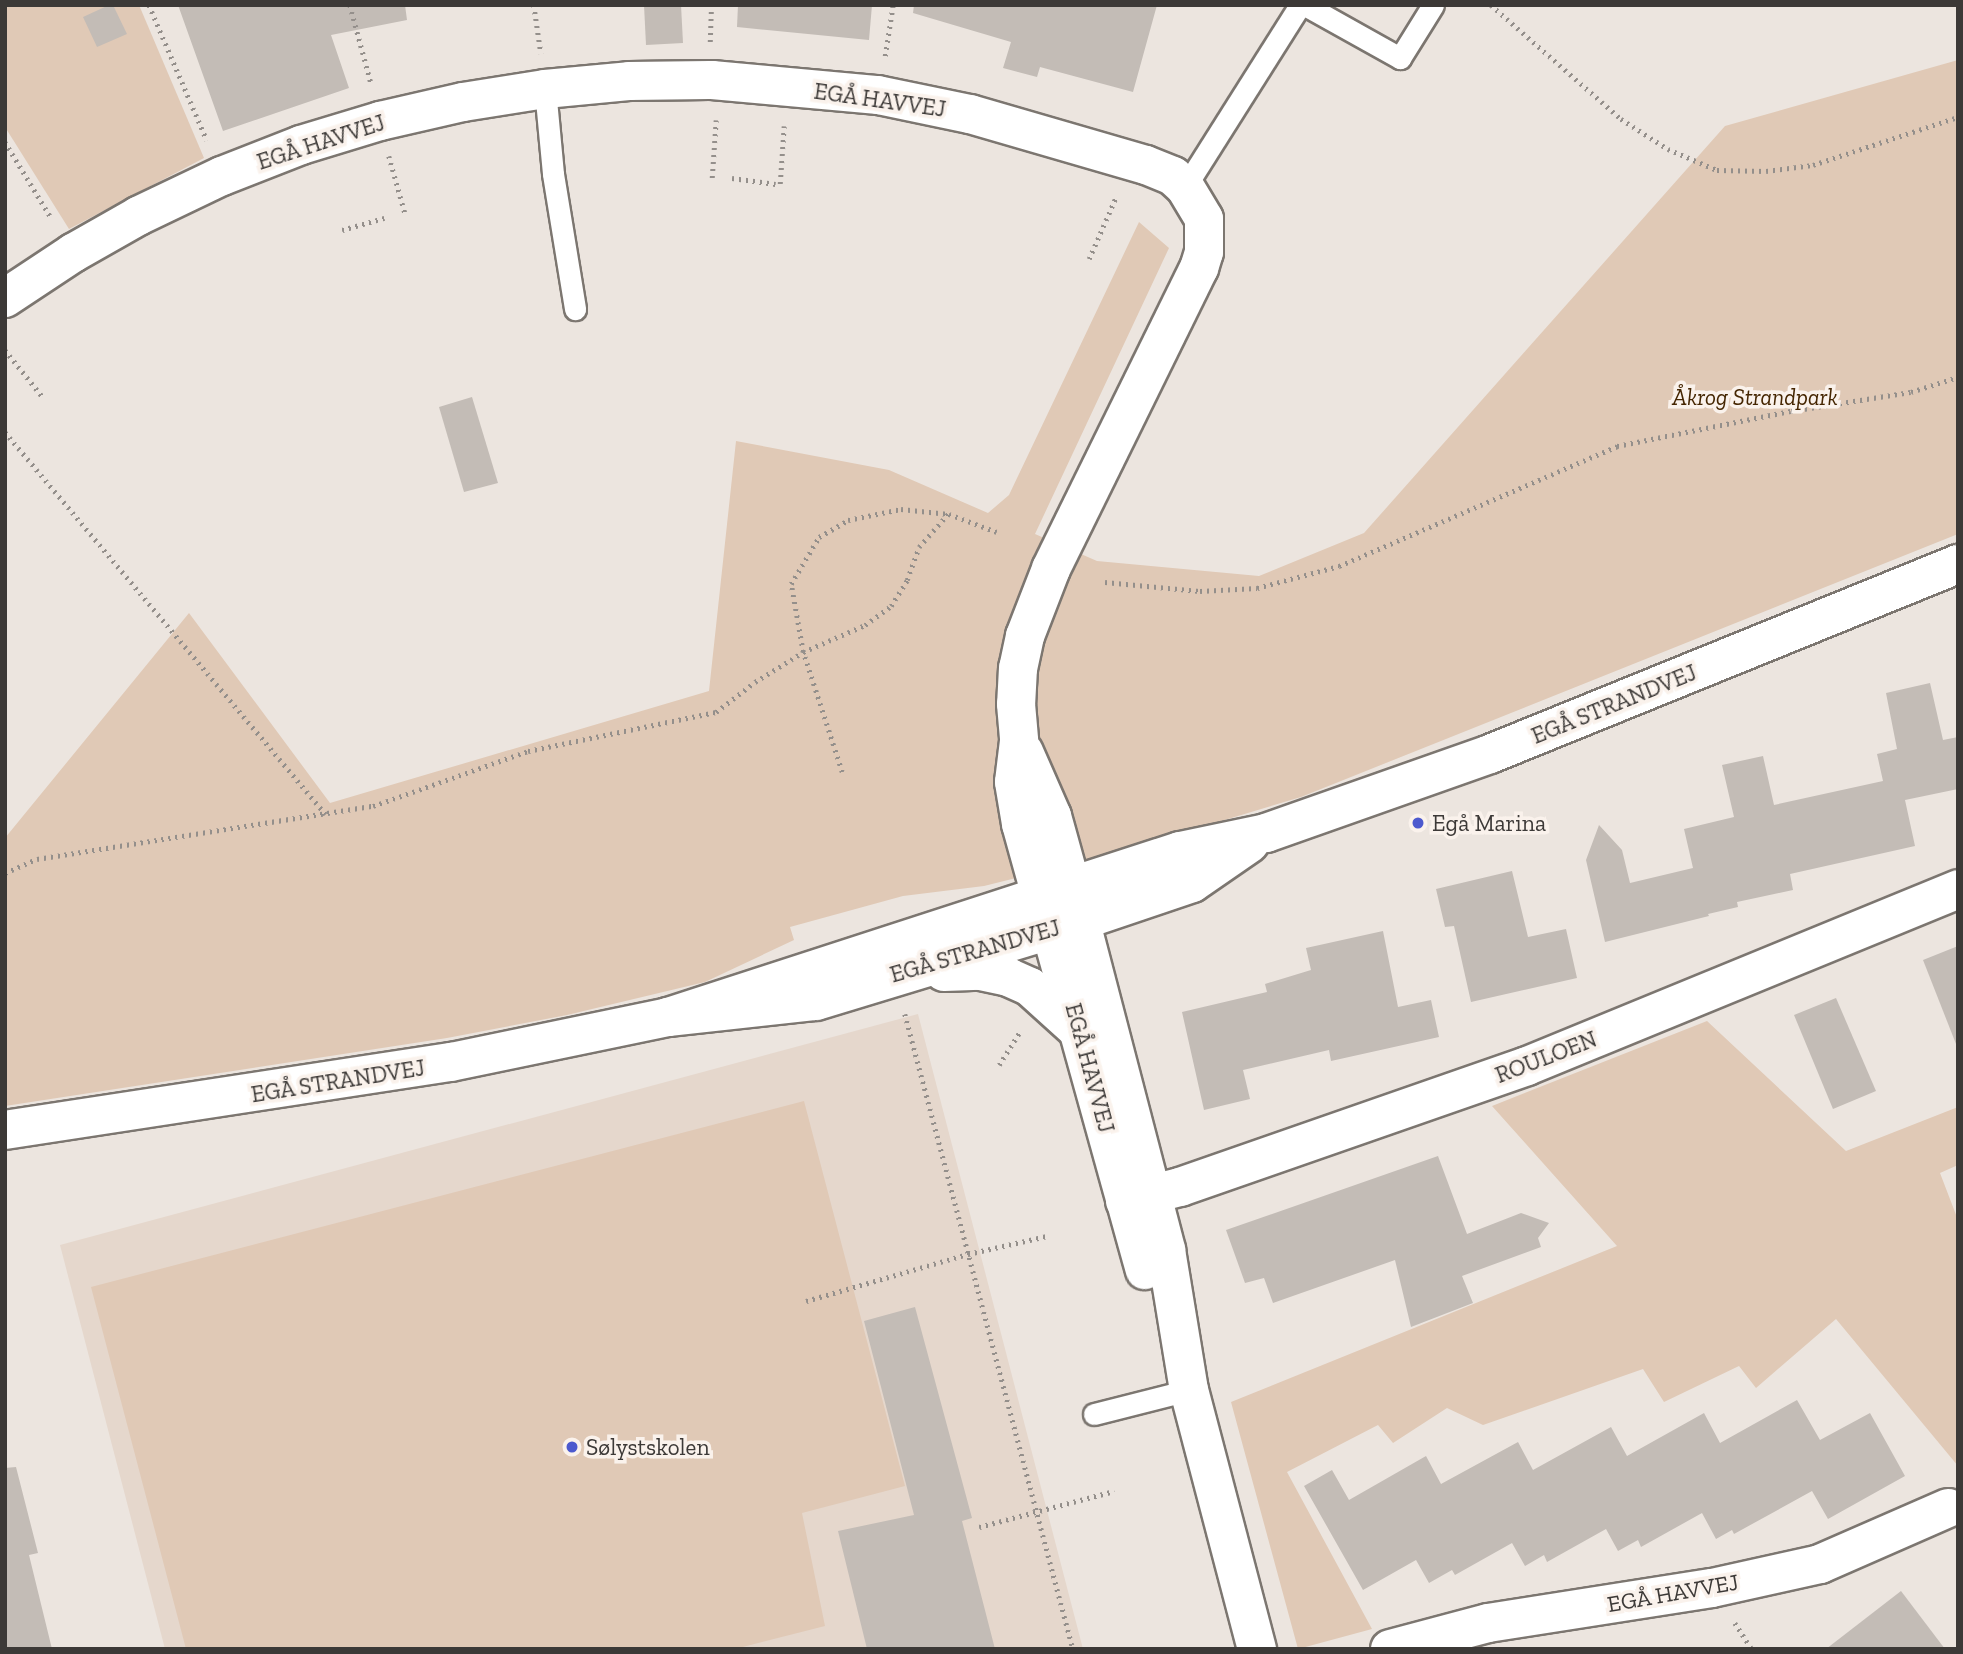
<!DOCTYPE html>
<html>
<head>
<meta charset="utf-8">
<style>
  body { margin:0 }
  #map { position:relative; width:1963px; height:1654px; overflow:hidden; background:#ece5df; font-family:"Zilla Slab",serif }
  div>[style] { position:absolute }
  .built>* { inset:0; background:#e5d7cc }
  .green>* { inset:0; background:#e0c9b6 }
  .building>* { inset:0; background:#c3bcb6 }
  .path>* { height:4.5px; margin-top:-2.25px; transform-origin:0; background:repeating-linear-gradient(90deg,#948f8b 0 2px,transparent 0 7px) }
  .roads { filter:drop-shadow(2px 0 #7c7670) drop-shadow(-2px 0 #7c7670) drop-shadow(0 2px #7c7670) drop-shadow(0 -2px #7c7670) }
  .service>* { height:21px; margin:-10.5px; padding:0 10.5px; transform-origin:10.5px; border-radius:10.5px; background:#fff }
  .minor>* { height:38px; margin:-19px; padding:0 19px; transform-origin:19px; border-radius:19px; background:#fff }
  .tertiary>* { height:38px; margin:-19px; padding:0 19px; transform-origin:19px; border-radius:19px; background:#fff }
  .dots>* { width:19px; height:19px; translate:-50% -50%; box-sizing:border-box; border:4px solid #faf2ec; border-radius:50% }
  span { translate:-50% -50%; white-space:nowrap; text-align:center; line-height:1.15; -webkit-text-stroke:7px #faf2ec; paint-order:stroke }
  .street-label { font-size:23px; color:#3c3937 }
  .park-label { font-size:23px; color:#452602; font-style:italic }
  .poi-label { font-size:23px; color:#3c3937 }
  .left { translate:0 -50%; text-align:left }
  .frame { position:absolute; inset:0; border:7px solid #3c3937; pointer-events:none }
</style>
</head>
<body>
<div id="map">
  <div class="built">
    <i style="clip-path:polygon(918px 1014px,1083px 1649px,165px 1649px,60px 1245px)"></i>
  </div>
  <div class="green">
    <i style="clip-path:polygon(5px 5px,139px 5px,204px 158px,69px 229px,5px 127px)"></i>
    <i style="clip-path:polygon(1958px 60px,1958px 534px,1301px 797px,1115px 853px,984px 886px,903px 896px,790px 927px,794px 940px,705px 982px,567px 1015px,447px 1038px,5px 1106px,5px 838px,189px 613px,330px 803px,709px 691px,736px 441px,889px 470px,988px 513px,1009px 495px,1139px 222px,1169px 248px,1035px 534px,1097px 561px,1259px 576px,1364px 533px,1725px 126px)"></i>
    <i style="clip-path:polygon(1707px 1021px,1846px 1151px,1958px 1107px,1958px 1165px,1940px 1173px,1958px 1220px,1958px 1466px,1836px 1319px,1756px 1388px,1739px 1366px,1664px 1402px,1643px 1369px,1483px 1425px,1447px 1408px,1393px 1443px,1378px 1425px,1287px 1472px,1372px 1629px,1298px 1649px,1231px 1402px,1617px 1246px,1492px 1106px)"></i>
    <i style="clip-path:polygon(804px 1101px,905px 1486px,802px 1513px,825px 1626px,735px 1649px,186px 1649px,91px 1287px)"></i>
  </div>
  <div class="building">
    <i style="clip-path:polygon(109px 5px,113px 5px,127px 34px,97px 47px,83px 17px)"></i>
    <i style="clip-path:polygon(178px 5px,405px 5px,407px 20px,331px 35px,349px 88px,223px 131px)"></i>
    <i style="clip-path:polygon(644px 5px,681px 5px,683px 43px,646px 45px)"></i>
    <i style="clip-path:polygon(738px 5px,872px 5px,869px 40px,737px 27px)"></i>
    <i style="clip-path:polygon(914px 5px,1157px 5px,1133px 92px,1040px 67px,1037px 77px,1003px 68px,1011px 42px,913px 13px)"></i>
    <i style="clip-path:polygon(472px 397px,498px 483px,464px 492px,439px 407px)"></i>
    <i style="clip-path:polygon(1930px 683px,1943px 740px,1958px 737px,1958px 789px,1905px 800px,1915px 846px,1790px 874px,1793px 890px,1737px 902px,1738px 907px,1708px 914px,1709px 916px,1605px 942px,1586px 860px,1599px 825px,1622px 850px,1630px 883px,1693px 868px,1684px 829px,1734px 817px,1722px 765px,1763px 756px,1774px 805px,1883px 781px,1877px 754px,1897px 749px,1886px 693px)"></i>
    <i style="clip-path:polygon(1512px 871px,1528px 937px,1566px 929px,1577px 978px,1471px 1002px,1454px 926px,1445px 927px,1436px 889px)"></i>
    <i style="clip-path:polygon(1383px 931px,1398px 1007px,1431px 1000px,1439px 1037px,1331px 1061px,1329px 1050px,1243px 1070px,1250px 1099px,1204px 1110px,1182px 1012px,1267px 992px,1265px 984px,1311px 970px,1306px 948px)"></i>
    <i style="clip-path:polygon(1958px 946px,1958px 1044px,1956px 1044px,1923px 960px)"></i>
    <i style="clip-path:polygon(1836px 998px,1876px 1091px,1833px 1109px,1794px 1015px)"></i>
    <i style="clip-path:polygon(1438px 1156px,1467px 1234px,1521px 1213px,1549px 1223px,1538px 1238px,1541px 1247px,1462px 1276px,1473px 1303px,1411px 1327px,1395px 1260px,1273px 1303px,1264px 1278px,1245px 1283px,1226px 1230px)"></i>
    <i style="clip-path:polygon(915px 1307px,972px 1518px,962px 1521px,995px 1649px,867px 1649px,838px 1531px,914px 1515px,864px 1321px)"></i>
    <i style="clip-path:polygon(1797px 1400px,1820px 1440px,1870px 1413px,1905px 1476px,1828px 1519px,1812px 1491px,1734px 1534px,1732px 1530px,1716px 1539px,1702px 1513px,1641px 1547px,1638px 1540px,1618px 1551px,1606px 1529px,1547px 1562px,1544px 1555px,1525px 1566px,1512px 1543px,1455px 1575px,1452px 1570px,1429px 1583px,1416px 1560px,1363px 1590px,1304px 1486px,1332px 1470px,1349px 1500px,1426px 1456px,1441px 1484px,1518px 1442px,1533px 1470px,1611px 1427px,1627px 1456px,1704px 1413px,1720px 1443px)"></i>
    <i style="clip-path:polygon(16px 1467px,38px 1553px,29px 1555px,52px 1649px,5px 1649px,5px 1468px)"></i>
    <i style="clip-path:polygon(1901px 1591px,1945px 1649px,1826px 1649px)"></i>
  </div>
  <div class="path">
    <i style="left:149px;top:5px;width:147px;rotate:66.8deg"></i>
    <i style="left:350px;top:5px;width:81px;rotate:74.9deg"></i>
    <i style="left:534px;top:5px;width:49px;rotate:81.7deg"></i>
    <i style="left:1491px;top:5px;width:173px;rotate:41.2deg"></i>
    <i style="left:1621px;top:119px;width:56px;rotate:32.6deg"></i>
    <i style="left:1668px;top:149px;width:53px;rotate:23.2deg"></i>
    <i style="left:1717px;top:170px;width:49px;rotate:1.2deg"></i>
    <i style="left:1766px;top:171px;width:47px;rotate:-7.3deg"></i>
    <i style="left:1813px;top:165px;width:153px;rotate:-18.3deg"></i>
    <i style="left:710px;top:42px;width:37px;rotate:-88deg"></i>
    <i style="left:885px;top:56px;width:52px;rotate:-81.1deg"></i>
    <i style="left:5px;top:142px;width:90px;rotate:58.6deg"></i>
    <i style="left:389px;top:156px;width:59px;rotate:74.3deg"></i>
    <i style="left:712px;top:178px;width:58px;rotate:-86.1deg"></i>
    <i style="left:732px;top:178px;width:44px;rotate:7.8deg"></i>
    <i style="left:780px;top:184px;width:58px;rotate:-86.1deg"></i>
    <i style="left:342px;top:230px;width:44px;rotate:-15.9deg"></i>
    <i style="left:1089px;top:259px;width:68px;rotate:-66.5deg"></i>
    <i style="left:5px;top:350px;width:59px;rotate:51.2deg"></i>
    <i style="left:5px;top:432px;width:499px;rotate:50deg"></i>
    <i style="left:1105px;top:582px;width:95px;rotate:5.4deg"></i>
    <i style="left:1200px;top:591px;width:57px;rotate:-3deg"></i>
    <i style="left:1257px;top:588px;width:85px;rotate:-15deg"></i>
    <i style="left:1339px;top:566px;width:303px;rotate:-23.3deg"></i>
    <i style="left:1617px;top:446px;width:177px;rotate:-11.4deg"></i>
    <i style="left:1791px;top:411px;width:121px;rotate:-9deg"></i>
    <i style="left:1911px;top:392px;width:49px;rotate:-17.7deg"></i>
    <i style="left:842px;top:772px;width:126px;rotate:-108deg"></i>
    <i style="left:803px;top:652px;width:68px;rotate:-23.5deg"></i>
    <i style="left:865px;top:625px;width:32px;rotate:-36deg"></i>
    <i style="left:891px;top:606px;width:31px;rotate:-58deg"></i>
    <i style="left:907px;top:580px;width:35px;rotate:-70deg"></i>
    <i style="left:919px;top:547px;width:44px;rotate:-48.7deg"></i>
    <i style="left:5px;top:873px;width:35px;rotate:-24deg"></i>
    <i style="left:37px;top:859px;width:340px;rotate:-9deg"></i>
    <i style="left:373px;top:806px;width:164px;rotate:-19.5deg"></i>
    <i style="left:528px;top:751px;width:192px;rotate:-11.7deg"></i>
    <i style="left:716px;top:712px;width:49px;rotate:-37.6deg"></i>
    <i style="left:755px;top:682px;width:57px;rotate:-32deg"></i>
    <i style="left:803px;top:652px;width:69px;rotate:-100deg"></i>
    <i style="left:791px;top:584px;width:55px;rotate:-59.2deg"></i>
    <i style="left:819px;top:537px;width:34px;rotate:-30deg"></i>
    <i style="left:848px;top:520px;width:54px;rotate:-11.7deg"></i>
    <i style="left:901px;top:509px;width:48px;rotate:5.9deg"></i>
    <i style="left:949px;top:514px;width:51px;rotate:20.6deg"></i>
    <i style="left:905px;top:1014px;width:657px;rotate:75.18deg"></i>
    <i style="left:999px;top:1065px;width:41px;rotate:-57.8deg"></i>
    <i style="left:806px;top:1301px;width:169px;rotate:-16.2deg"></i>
    <i style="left:968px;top:1254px;width:81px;rotate:-12.8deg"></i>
    <i style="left:979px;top:1527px;width:140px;rotate:-14.9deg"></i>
    <i style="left:1735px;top:1623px;width:31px;rotate:57deg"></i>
  </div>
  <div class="roads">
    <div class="service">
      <i style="left:1305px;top:5px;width:109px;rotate:29.2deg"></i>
      <i style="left:1400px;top:58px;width:62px;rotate:-58.1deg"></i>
      <i style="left:545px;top:89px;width:85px;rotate:84.6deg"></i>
      <i style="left:553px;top:174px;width:137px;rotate:80.7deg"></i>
      <i style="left:1185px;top:187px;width:215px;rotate:-57.7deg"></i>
      <i style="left:1094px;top:1414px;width:98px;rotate:-14.2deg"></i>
    </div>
    <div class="minor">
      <i style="left:5px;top:298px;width:82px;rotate:-33.5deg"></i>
      <i style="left:73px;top:253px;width:75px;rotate:-29.6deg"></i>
      <i style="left:138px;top:216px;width:93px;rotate:-25.5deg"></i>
      <i style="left:222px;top:176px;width:85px;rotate:-21.4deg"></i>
      <i style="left:301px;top:145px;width:83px;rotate:-16.9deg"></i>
      <i style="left:380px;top:121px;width:85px;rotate:-12.9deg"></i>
      <i style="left:463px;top:102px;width:83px;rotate:-9deg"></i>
      <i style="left:545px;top:89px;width:84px;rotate:-5.4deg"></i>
      <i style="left:629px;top:81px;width:83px;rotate:-0.7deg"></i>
      <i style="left:712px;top:80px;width:167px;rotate:5.2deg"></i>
      <i style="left:878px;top:95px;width:94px;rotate:11.7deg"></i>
      <i style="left:970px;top:114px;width:183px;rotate:16.2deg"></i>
      <i style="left:1146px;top:165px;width:29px;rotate:22deg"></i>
      <i style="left:1173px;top:176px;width:16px;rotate:43deg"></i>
      <i style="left:1185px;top:187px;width:37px;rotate:59deg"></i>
      <i style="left:1204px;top:219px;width:33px;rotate:90deg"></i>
      <i style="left:1204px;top:252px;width:17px;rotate:107deg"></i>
      <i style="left:1199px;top:268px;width:335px;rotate:116.2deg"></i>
      <i style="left:1051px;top:569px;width:72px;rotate:111.2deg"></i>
      <i style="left:1025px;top:636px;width:33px;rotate:102deg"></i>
      <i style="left:1018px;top:668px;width:36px;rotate:93deg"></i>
      <i style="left:1016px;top:704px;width:37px;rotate:85deg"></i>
      <i style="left:1019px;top:741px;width:41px;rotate:97deg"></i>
      <i style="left:1014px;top:782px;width:43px;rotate:80.5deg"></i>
      <i style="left:1021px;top:824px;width:75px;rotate:74.5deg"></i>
      <i style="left:1024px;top:752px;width:70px;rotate:66.4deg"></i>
      <i style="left:1052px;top:816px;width:72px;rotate:74.6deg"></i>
      <i style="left:1125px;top:1201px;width:57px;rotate:-14.3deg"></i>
      <i style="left:1180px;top:1187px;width:367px;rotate:-19.2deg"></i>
      <i style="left:1527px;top:1066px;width:466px;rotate:-22.3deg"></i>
      <i style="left:1390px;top:1649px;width:101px;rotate:-14.9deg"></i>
      <i style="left:1488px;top:1623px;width:227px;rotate:-8.9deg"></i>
      <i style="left:1712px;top:1588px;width:111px;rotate:-12.5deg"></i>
      <i style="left:1820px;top:1564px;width:140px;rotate:-23.6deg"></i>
    </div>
    <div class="tertiary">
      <i style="left:1074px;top:896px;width:366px;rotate:75.4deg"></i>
      <i style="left:1166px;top:1250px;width:142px;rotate:80.7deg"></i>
      <i style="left:1189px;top:1390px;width:268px;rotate:75.3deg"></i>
      <i style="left:1043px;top:903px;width:381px;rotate:74.5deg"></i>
      <i style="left:944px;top:972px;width:36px;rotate:-2deg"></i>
      <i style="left:980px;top:971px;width:29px;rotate:12deg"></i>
      <i style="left:1008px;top:977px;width:24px;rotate:24deg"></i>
      <i style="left:1030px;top:987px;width:67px;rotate:42deg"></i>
      <i style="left:668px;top:1017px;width:538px;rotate:-17.96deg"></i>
      <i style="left:1180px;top:851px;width:88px;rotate:-11.8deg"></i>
      <i style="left:1266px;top:833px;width:238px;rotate:-19.4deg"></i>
      <i style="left:1490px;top:754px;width:505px;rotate:-22.1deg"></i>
      <i style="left:5px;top:1130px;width:451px;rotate:-8.7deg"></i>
      <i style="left:451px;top:1062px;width:222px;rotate:-11.7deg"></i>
      <i style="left:668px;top:1017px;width:149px;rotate:-6.2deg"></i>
      <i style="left:816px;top:1001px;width:276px;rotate:-16.9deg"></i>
      <i style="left:1080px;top:921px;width:118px;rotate:-18.7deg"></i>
      <i style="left:1192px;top:883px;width:70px;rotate:-34.6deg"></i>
    </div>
  </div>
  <div class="dots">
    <i style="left:1418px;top:823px;background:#4c59ce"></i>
    <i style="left:572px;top:1447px;background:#4c59ce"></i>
  </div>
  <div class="street-label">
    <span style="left:880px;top:100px;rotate:8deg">EGÅ HAVVEJ</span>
    <span style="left:321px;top:142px;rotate:-18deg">EGÅ HAVVEJ</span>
    <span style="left:1614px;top:704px;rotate:-22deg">EGÅ STRANDVEJ</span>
    <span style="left:975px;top:951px;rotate:-16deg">EGÅ STRANDVEJ</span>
    <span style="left:1546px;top:1057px;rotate:-21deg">ROULOEN</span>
    <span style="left:1090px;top:1068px;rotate:75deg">EGÅ HAVVEJ</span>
    <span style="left:338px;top:1081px;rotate:-9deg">EGÅ STRANDVEJ</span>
    <span style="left:1673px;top:1593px;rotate:-10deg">EGÅ HAVVEJ</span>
  </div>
  <div class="park-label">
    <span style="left:1755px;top:397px">Åkrog Strandpark</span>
  </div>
  <div class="poi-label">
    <span class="left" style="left:1432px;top:823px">Egå Marina</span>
    <span class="left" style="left:586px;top:1447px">Sølystskolen</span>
  </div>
  <div class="frame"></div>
</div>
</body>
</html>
